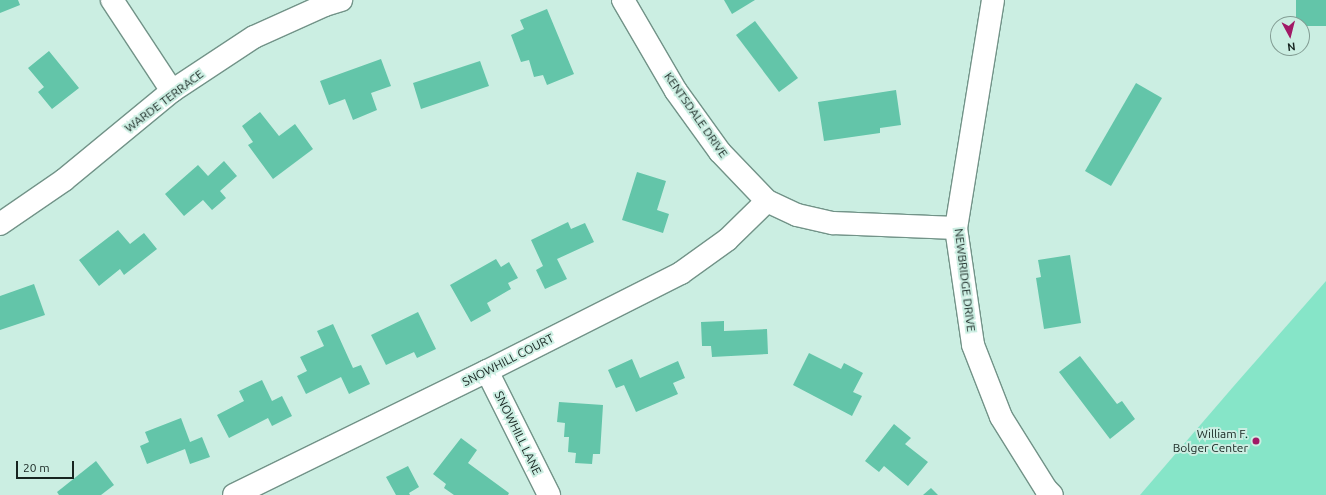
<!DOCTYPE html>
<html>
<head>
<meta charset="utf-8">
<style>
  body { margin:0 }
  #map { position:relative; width:1326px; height:495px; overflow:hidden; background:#cbeee2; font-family:Ubuntu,sans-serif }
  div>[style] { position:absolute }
  .green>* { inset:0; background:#86e5c8 }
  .building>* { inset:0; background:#63c5a9 }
  .roads { filter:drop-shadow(1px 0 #729388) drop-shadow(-1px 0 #729388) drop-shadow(0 1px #729388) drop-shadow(0 -1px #729388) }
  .street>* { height:22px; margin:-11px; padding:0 11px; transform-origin:11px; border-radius:11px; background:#fff }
  .secondary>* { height:22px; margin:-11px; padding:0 11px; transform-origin:11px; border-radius:11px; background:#fff }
  .dots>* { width:11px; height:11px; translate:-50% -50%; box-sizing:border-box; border:2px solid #cbeee2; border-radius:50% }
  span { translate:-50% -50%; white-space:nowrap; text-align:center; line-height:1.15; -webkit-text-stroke:4px #cbeee2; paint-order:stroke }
  .street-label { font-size:12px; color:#172420 }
  .poi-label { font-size:12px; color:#172420 }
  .right { translate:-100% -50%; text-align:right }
  .north { position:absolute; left:1270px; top:16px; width:40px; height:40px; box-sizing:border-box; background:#cbeee2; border:1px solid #839d94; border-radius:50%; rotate:173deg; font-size:11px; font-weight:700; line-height:16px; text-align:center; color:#172420 }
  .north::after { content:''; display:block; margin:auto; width:14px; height:18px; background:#a11a66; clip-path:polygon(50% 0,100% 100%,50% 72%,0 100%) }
  .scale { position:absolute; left:16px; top:461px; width:58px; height:18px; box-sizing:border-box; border:2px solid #172420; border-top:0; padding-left:5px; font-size:12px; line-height:14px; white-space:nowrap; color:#172420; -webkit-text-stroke:3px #cbeee2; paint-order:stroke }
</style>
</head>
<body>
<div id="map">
  <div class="green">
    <i style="clip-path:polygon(1326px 281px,1326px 495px,1140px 495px,1233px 387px)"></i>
  </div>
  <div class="building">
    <i style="clip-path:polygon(0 0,18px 0,20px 5px,0 13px)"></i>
    <i style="clip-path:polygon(724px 0,755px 0,732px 14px)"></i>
    <i style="clip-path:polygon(1296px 0,1326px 0,1326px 26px,1302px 26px,1302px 24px,1296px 24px)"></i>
    <i style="clip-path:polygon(547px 9px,574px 74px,547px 85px,543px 75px,534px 77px,529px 60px,521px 62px,511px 35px,524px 29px,520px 20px)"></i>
    <i style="clip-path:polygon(755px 21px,798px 78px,779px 92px,736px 35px)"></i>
    <i style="clip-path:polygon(49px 51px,79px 88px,52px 109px,38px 92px,44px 87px,28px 68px)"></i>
    <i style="clip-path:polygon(381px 59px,391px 86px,371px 93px,377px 110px,353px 120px,345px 99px,329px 105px,320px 81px)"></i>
    <i style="clip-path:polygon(480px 61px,489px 86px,421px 109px,413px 83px)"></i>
    <i style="clip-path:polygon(1136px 83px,1162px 98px,1111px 186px,1085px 171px)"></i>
    <i style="clip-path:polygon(896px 90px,901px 125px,880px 128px,880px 133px,824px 141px,818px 102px)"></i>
    <i style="clip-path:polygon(260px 112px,279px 136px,295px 124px,313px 149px,273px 179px,248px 145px,253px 142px,242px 126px)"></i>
    <i style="clip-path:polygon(224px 161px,237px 176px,220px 191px,226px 198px,212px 210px,203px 200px,184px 216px,165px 194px,198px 165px,208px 176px)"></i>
    <i style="clip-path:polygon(637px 172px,666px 181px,657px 210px,669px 214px,663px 233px,622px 220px)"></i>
    <i style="clip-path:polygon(568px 222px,571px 229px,585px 223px,594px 242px,557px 259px,567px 279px,545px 289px,536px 270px,543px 266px,531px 240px)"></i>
    <i style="clip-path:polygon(118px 230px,130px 244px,144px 233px,157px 249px,124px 275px,120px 269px,99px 286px,79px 260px)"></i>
    <i style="clip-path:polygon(1070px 255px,1081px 323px,1044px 329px,1036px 278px,1041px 277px,1038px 260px)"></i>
    <i style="clip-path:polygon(496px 259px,501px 267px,509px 262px,518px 278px,508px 283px,511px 289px,487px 303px,491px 311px,471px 322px,450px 285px)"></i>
    <i style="clip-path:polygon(34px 284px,45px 315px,0 330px,0 296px)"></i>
    <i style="clip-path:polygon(418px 312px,436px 349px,417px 358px,414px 352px,386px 365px,371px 335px)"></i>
    <i style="clip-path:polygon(724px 321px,724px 331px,767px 329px,768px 354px,712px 357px,711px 346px,702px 346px,701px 322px)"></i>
    <i style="clip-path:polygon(333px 324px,353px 368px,361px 365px,370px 384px,349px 394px,341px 377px,306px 394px,297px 376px,307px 371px,300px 357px,324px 346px,317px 331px)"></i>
    <i style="clip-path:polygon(809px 353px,841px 369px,844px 363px,863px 373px,853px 392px,862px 396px,852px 416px,793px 385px)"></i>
    <i style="clip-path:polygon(1080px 356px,1117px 404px,1122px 401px,1135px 419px,1110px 439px,1059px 372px)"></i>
    <i style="clip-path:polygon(632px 359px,640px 378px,678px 361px,685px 378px,673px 383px,678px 394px,636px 412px,624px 385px,616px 388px,608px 370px)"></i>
    <i style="clip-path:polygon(262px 380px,272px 401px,282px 396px,292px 416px,272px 426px,268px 418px,229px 438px,217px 415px,244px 401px,239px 391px)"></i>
    <i style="clip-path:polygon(559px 402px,603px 405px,600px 454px,593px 454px,592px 464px,575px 463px,576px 453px,568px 452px,569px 437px,564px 437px,565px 423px,557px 422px)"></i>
    <i style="clip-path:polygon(181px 418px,190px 442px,202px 437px,210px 457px,190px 464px,185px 449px,147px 464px,140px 446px,149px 442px,145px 432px)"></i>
    <i style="clip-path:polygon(894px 424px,911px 438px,905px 444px,928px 462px,908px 486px,884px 466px,879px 472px,865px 461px)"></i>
    <i style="clip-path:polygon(461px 438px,477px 450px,468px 463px,509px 493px,508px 495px,454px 495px,444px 488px,446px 484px,433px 474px)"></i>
    <i style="clip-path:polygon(96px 461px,114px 485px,101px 495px,59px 495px,57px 492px)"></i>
    <i style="clip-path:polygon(408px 466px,419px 487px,409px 493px,410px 495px,396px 495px,386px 477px)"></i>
    <i style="clip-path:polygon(931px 488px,938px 495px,923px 495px)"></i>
  </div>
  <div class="roads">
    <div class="street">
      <i style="left:112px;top:0;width:109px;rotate:56.6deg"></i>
      <i style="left:623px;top:0;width:105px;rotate:59.8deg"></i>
      <i style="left:676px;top:91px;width:75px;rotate:54.2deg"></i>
      <i style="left:720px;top:152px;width:68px;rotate:46.2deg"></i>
      <i style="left:767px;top:201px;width:33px;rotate:25deg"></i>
      <i style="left:797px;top:215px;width:37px;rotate:13deg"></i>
      <i style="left:833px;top:223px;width:123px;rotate:2.3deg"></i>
      <i style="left:0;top:224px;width:78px;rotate:-34.5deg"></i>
      <i style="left:64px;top:180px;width:140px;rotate:-39.5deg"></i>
      <i style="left:172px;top:91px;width:98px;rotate:-33.4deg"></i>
      <i style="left:254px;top:37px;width:78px;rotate:-24.3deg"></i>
      <i style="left:325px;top:5px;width:17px;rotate:-17deg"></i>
      <i style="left:487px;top:371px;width:139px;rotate:63.4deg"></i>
      <i style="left:234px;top:495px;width:282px;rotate:-26.1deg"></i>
      <i style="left:487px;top:371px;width:217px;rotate:-26.8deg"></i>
      <i style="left:681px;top:273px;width:57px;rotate:-35.7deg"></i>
      <i style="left:727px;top:240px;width:56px;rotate:-44.3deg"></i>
    </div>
    <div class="secondary">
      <i style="left:993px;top:0;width:231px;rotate:99.2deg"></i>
      <i style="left:956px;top:228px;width:118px;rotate:81.7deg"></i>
      <i style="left:973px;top:345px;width:77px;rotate:68.7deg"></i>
      <i style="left:1001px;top:417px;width:85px;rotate:58deg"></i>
      <i style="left:1046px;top:489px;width:8px;rotate:45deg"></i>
    </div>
  </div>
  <div class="dots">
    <i style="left:1256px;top:441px;background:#a11a66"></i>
  </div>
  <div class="street-label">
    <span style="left:164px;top:101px;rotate:-37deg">WARDE TERRACE</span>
    <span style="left:696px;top:115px;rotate:55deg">KENTSDALE DRIVE</span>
    <span style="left:965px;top:280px;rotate:83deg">NEWBRIDGE DRIVE</span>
    <span style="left:508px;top:360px;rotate:-27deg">SNOWHILL COURT</span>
    <span style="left:518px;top:433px;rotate:64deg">SNOWHILL LANE</span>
  </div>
  <div class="poi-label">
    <span class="right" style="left:1248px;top:441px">William F.<br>Bolger Center</span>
  </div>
  <div class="north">N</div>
  <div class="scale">20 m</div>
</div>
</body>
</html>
